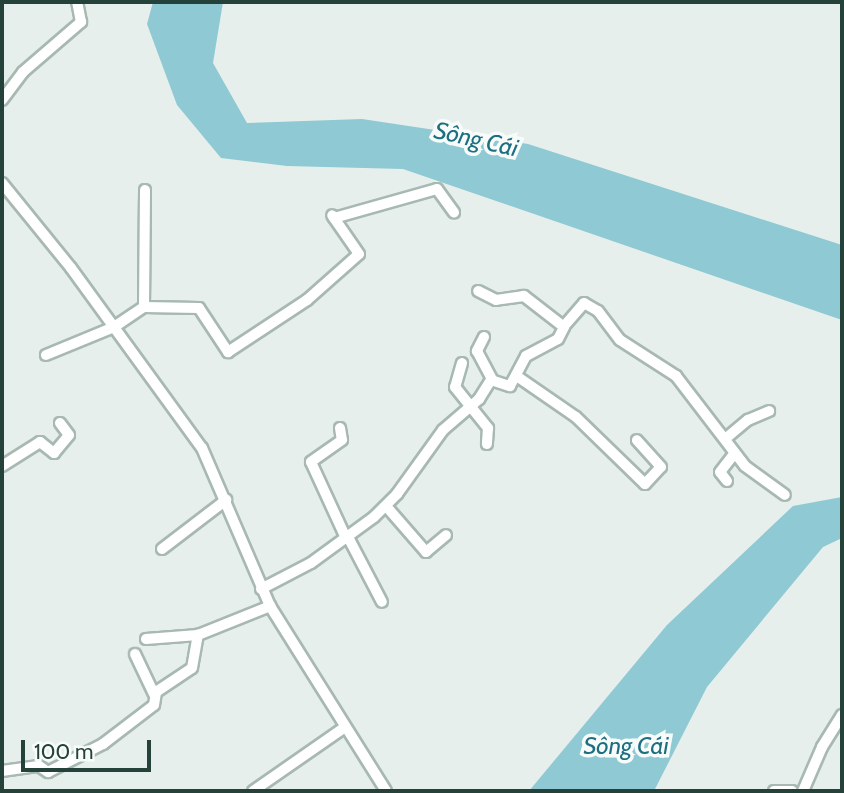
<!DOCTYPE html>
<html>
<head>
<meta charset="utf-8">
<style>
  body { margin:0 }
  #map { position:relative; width:844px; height:793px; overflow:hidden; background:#e6efeb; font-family:Cabin,sans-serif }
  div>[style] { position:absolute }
  .water>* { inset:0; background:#8ec9d4 }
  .roads { filter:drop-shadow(2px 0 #a8b8b2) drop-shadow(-2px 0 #a8b8b2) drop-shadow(0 2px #a8b8b2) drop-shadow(0 -2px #a8b8b2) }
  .minor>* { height:10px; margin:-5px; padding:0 5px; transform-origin:5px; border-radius:5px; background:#fff }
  span { translate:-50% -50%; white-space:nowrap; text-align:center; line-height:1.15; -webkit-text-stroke:7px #f7fbf9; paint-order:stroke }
  .water-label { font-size:24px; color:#1c6f80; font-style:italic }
  .frame { position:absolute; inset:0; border:4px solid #24423a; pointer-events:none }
  .scale { position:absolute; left:21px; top:740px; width:130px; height:32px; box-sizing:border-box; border:4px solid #24423a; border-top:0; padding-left:9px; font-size:21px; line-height:24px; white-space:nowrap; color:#24423a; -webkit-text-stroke:5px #f7fbf9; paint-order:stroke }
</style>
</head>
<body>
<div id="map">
  <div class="water">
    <i style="clip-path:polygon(153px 2px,223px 2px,213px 63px,247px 123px,362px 119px,528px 144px,842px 245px,842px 320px,403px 169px,287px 166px,221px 158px,177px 105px,147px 24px)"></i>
    <i style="clip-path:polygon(842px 497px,842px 538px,823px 547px,707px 687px,654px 791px,529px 791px,667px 625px,793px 506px)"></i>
  </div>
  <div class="roads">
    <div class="minor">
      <i style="left:2px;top:100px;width:35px;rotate:-53deg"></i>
      <i style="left:23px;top:72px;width:77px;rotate:-40.8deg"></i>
      <i style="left:81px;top:22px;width:20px;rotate:-101deg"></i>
      <i style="left:2px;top:183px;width:109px;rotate:50.9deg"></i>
      <i style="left:71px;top:268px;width:223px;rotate:54deg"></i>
      <i style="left:202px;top:448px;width:172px;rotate:66.7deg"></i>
      <i style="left:270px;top:606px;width:218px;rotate:57.9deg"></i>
      <i style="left:334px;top:218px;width:107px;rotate:-15.7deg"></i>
      <i style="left:437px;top:189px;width:29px;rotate:54deg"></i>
      <i style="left:144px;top:307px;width:117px;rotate:-89.5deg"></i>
      <i style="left:565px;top:325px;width:29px;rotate:-49deg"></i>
      <i style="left:584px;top:303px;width:16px;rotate:30deg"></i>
      <i style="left:598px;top:311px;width:36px;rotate:53deg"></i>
      <i style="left:620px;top:340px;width:67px;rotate:32.7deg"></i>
      <i style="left:676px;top:376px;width:113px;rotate:52.5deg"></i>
      <i style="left:745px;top:466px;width:49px;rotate:35.9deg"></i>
      <i style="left:484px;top:337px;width:16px;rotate:117deg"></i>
      <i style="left:477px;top:351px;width:32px;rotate:62deg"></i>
      <i style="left:46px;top:355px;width:74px;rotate:-22.4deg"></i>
      <i style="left:114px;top:327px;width:36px;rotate:-34deg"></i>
      <i style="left:144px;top:307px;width:55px;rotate:1deg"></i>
      <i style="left:199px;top:308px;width:53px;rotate:56.6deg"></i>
      <i style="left:228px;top:352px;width:95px;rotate:-33.4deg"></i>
      <i style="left:307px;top:300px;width:69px;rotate:-41.5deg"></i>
      <i style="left:359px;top:254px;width:47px;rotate:-124.7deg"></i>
      <i style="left:462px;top:363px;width:25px;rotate:106deg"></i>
      <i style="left:455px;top:387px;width:53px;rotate:51.2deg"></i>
      <i style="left:488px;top:428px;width:16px;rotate:94deg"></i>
      <i style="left:518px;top:377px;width:70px;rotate:34.6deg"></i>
      <i style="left:576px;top:417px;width:96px;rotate:44.2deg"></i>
      <i style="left:645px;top:484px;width:23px;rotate:-47deg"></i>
      <i style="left:661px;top:467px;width:36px;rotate:-132deg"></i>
      <i style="left:340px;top:428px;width:12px;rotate:81deg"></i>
      <i style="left:342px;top:440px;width:38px;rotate:145deg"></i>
      <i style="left:311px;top:462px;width:84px;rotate:65.3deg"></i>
      <i style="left:725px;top:439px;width:30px;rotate:-40deg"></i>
      <i style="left:748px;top:420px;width:23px;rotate:-23deg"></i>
      <i style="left:2px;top:466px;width:45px;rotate:-32.3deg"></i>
      <i style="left:40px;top:442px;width:18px;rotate:38deg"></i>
      <i style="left:54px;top:453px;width:23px;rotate:-50deg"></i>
      <i style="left:69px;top:435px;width:15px;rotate:-127deg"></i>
      <i style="left:727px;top:481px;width:11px;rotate:-128deg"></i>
      <i style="left:720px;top:472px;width:24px;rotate:-52deg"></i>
      <i style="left:386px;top:506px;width:61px;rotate:49deg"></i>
      <i style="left:426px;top:552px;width:26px;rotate:-40deg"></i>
      <i style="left:348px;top:537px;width:73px;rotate:62.4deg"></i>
      <i style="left:162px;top:549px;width:81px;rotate:-37.4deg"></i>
      <i style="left:261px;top:589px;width:56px;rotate:-27.5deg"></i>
      <i style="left:311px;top:563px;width:78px;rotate:-36.1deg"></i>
      <i style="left:374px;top:517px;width:33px;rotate:-45deg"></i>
      <i style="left:397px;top:494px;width:79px;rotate:-54.3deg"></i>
      <i style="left:443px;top:430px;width:48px;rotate:-40.7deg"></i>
      <i style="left:479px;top:399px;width:22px;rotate:-58deg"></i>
      <i style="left:491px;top:380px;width:20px;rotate:18deg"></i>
      <i style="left:510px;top:386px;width:34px;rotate:-62deg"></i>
      <i style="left:526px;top:356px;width:36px;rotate:-28deg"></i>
      <i style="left:558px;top:339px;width:13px;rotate:-63deg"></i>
      <i style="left:564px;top:327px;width:51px;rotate:-142.2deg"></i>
      <i style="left:524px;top:296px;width:28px;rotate:172deg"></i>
      <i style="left:496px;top:300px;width:20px;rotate:-153deg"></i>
      <i style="left:146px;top:639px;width:52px;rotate:-4.4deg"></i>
      <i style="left:135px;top:654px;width:44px;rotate:64.6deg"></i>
      <i style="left:2px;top:771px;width:37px;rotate:-8deg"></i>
      <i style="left:39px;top:766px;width:11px;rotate:34deg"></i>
      <i style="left:48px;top:772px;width:62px;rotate:-27deg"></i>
      <i style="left:103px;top:744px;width:64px;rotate:-37.4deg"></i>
      <i style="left:154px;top:705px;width:13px;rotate:-81deg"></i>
      <i style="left:156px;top:692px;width:43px;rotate:-33.7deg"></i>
      <i style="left:192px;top:668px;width:34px;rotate:-80deg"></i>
      <i style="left:198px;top:635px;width:78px;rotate:-21.9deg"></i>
      <i style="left:253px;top:791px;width:112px;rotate:-34.8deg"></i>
      <i style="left:774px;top:791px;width:18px"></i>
      <i style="left:803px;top:791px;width:48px;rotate:-66.6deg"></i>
      <i style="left:822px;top:747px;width:38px;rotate:-58deg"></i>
    </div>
  </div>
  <div class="water-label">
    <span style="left:476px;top:139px;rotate:13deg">Sông Cái</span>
    <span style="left:626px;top:746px">Sông Cái</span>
  </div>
  <div class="frame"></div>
  <div class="scale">100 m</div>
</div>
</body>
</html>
